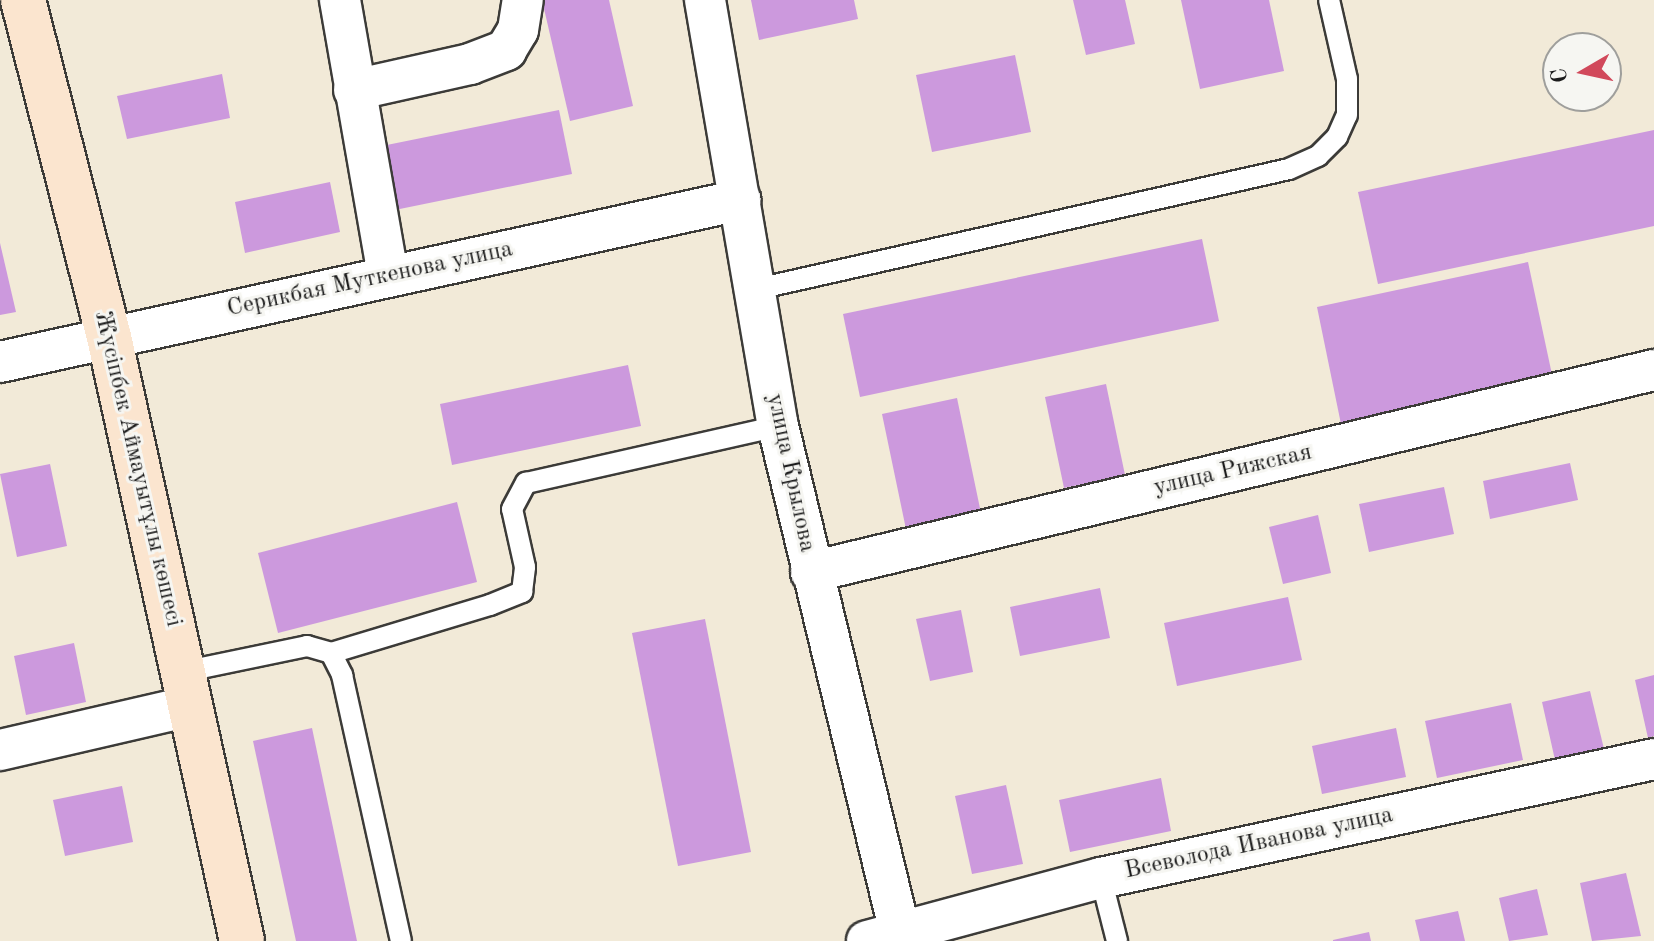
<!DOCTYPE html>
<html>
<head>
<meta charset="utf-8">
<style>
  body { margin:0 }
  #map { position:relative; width:1654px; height:941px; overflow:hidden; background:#f2ead8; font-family:"Old Standard TT",serif }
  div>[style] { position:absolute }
  .building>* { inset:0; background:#c9d }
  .roads { filter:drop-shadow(2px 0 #3c3b38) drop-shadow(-2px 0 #3c3b38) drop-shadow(0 2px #3c3b38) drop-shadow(0 -2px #3c3b38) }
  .lane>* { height:20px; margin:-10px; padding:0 10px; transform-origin:10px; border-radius:10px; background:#fff }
  .street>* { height:40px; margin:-20px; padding:0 20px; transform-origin:20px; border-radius:20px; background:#fff }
  .secondary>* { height:44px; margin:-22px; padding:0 22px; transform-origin:22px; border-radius:22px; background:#fbe5cf }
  span { translate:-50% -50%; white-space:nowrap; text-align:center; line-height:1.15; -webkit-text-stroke:6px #f6f6f2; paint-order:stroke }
  .street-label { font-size:24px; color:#1c1c1c }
  .north { position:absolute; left:1542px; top:32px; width:80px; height:80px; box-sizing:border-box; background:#f6f6f2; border:2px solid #9f9f9c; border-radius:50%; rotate:261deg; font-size:22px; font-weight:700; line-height:32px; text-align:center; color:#1c1c1c }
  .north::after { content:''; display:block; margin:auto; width:28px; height:36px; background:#d1495b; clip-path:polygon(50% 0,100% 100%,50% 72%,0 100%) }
</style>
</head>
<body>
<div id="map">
  <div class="building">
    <i style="clip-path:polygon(542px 0,609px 0,633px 106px,570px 121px)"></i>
    <i style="clip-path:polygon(751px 0,854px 0,858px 19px,759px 40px)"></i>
    <i style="clip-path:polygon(1073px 0,1125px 0,1135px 44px,1086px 55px)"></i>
    <i style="clip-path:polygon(1181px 0,1269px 0,1284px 71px,1200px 89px)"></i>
    <i style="clip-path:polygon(1015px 55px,1031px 132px,932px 152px,916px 75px)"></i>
    <i style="clip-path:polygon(222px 74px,230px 118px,127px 139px,117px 96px)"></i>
    <i style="clip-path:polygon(559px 110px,572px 174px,385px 212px,372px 148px)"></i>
    <i style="clip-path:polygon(1654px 130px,1654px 226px,1378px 284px,1358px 192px)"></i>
    <i style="clip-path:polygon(330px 182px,340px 232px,245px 253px,235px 202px)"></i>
    <i style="clip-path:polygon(1202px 239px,1219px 321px,860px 397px,843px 314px)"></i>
    <i style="clip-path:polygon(0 243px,16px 312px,0 315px)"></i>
    <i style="clip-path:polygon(1528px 262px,1554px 384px,1342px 429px,1317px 307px)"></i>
    <i style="clip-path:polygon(628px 365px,641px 426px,452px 465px,440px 404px)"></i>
    <i style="clip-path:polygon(1106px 384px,1125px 475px,1064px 488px,1045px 397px)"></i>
    <i style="clip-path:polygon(957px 398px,982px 518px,907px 534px,882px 414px)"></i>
    <i style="clip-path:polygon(1570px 463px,1578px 500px,1490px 519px,1483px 481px)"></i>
    <i style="clip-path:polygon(50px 464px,67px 546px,17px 557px,0 474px)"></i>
    <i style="clip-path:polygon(1444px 487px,1454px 534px,1369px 552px,1359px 504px)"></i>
    <i style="clip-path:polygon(457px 502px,477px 582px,278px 633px,258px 553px)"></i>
    <i style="clip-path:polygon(1318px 515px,1331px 573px,1283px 584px,1269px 527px)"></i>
    <i style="clip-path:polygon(1100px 588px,1110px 638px,1020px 656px,1010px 607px)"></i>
    <i style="clip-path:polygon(1288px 597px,1302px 660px,1177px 686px,1164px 623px)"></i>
    <i style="clip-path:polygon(961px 610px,973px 672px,930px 681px,916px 619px)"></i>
    <i style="clip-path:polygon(705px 619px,751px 852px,678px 866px,632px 633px)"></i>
    <i style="clip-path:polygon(74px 643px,86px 702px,26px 715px,14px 656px)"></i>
    <i style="clip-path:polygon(1654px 675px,1654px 736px,1648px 738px,1635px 680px)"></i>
    <i style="clip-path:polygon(1590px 691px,1604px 749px,1555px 760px,1542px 702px)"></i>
    <i style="clip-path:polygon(1511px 703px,1523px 760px,1437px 778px,1425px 721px)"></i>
    <i style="clip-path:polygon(312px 728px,357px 941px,296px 941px,253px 741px)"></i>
    <i style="clip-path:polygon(1396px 728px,1406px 777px,1322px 794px,1312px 746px)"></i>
    <i style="clip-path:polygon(1161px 778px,1171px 831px,1070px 852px,1059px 800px)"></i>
    <i style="clip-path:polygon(1006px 785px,1023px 864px,972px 874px,955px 796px)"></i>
    <i style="clip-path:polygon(122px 786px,133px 842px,65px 856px,53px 800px)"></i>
    <i style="clip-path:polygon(1626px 873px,1641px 936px,1592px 941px,1580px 883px)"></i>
    <i style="clip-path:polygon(1537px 889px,1548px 935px,1509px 941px,1499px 898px)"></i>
    <i style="clip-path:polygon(1458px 911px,1465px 941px,1420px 941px,1415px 920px)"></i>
    <i style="clip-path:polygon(1369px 932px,1371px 941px,1333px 941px,1333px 940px)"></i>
  </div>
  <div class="roads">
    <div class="lane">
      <i style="left:757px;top:289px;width:545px;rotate:-12.71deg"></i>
      <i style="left:1289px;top:169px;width:32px;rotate:-24deg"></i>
      <i style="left:1318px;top:156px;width:27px;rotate:-45deg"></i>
      <i style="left:1337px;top:137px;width:24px;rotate:-66deg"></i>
      <i style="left:1347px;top:115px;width:36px;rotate:-90deg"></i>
      <i style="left:1347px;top:79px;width:81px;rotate:-102.8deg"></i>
      <i style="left:331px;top:653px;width:166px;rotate:-16.8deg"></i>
      <i style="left:490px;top:605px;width:35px;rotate:-22deg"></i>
      <i style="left:522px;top:592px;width:25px;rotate:-83deg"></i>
      <i style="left:525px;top:567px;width:59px;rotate:-102.6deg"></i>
      <i style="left:512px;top:509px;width:30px;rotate:-62deg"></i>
      <i style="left:526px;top:483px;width:258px;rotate:-12.7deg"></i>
      <i style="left:182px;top:672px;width:128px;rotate:-11.7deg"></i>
      <i style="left:307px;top:646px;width:25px;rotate:16deg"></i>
      <i style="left:331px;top:653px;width:25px;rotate:63deg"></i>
      <i style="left:342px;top:675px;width:272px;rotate:77.5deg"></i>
      <i style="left:1101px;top:878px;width:65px;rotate:75.7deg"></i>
    </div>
    <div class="street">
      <i style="left:340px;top:0;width:280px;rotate:80.1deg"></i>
      <i style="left:705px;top:0;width:432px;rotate:80.3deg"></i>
      <i style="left:778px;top:426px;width:530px;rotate:76.46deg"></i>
      <i style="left:354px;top:90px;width:119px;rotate:-12.6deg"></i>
      <i style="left:470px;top:64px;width:39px;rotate:-21deg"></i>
      <i style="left:506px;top:50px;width:23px;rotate:-59deg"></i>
      <i style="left:518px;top:30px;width:30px;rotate:-81deg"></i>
      <i style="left:0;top:362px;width:758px;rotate:-12.35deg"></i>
      <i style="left:811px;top:572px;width:867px;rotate:-13.48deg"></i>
      <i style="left:0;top:750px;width:195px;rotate:-13deg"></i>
      <i style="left:867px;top:941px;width:242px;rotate:-15.1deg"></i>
      <i style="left:1101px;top:878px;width:566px;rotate:-12.14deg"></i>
    </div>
    <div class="secondary">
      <i style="left:23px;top:0;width:348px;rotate:75.7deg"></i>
      <i style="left:109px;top:337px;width:618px;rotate:77.58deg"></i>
    </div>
  </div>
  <div class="street-label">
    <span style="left:370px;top:280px;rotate:-12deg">Серикбая Муткенова улица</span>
    <span style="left:137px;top:469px;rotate:77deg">Жүсіпбек Аймауытұлы көшесі</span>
    <span style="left:1233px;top:471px;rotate:-13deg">улица Рижская</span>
    <span style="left:790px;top:473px;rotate:78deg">улица Крылова</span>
    <span style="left:1259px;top:844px;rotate:-12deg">Всеволода Иванова улица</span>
  </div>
  <div class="north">С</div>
</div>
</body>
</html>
